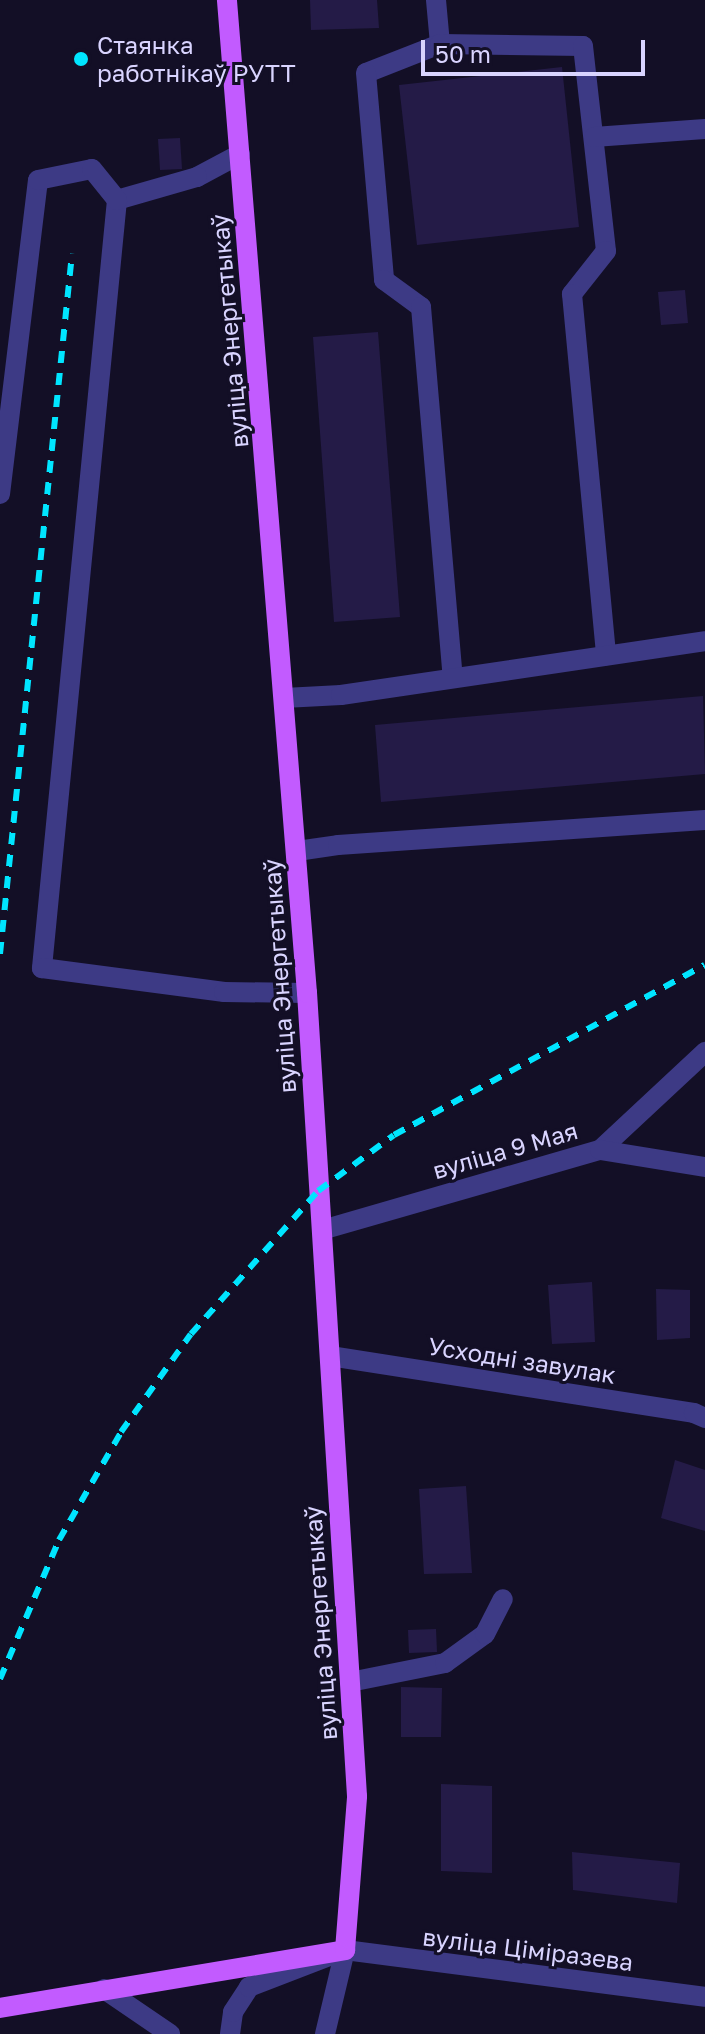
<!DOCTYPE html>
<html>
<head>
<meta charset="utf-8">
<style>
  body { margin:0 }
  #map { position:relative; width:705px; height:2034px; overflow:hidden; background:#130f26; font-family:"Golos Text",sans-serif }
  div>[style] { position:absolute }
  .building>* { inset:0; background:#241b47 }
  .minor>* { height:20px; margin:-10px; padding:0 10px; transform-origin:10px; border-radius:10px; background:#3d3a85 }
  .major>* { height:20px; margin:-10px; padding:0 10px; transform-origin:10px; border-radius:10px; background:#c25bff }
  .rail>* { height:6px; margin-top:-3px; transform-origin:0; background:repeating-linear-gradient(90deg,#00e5ff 0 12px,transparent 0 22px) }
  .dots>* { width:22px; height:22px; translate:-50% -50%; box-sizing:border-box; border:4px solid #130f26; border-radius:50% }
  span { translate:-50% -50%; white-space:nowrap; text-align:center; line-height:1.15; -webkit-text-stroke:6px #130f26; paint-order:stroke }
  .poi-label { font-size:24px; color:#d9d4ff }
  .left { translate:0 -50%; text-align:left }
  .street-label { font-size:24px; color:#d9d4ff }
  .scale { position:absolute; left:421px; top:40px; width:224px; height:36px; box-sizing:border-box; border:4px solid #d9d4ff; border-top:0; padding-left:10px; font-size:24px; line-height:28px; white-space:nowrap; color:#d9d4ff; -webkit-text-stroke:6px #130f26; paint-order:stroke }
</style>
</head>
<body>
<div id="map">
  <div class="building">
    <i style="clip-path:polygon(310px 0,377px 0,379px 28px,311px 30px)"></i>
    <i style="clip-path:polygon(562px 67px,579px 227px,417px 245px,399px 85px)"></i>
    <i style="clip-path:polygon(180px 138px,182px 169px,160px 170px,158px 139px)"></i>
    <i style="clip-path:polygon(685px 290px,688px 323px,661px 325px,658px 292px)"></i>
    <i style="clip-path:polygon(378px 332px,400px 617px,334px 622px,313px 337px)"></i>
    <i style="clip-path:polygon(703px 696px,705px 774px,381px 802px,375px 725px)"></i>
    <i style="clip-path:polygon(592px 1282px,595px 1342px,552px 1344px,548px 1285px)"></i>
    <i style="clip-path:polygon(656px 1289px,690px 1290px,690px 1338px,657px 1340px)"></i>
    <i style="clip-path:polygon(675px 1460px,705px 1470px,705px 1531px,661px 1518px)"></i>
    <i style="clip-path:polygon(466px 1486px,472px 1573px,424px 1574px,419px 1489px)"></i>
    <i style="clip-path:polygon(436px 1629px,437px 1652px,409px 1653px,408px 1630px)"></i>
    <i style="clip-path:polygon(401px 1687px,442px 1688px,441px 1737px,401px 1737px)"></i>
    <i style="clip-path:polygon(441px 1784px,492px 1786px,492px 1873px,441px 1871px)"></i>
    <i style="clip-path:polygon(572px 1852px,680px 1863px,677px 1903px,573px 1890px)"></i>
  </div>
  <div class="minor">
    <i style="left:436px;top:0;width:44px;rotate:84.8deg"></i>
    <i style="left:440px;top:44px;width:79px;rotate:158.6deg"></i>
    <i style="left:366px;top:73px;width:208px;rotate:85deg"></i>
    <i style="left:384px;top:280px;width:46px;rotate:36.1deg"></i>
    <i style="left:421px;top:307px;width:372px;rotate:85.1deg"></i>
    <i style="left:440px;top:44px;width:143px;rotate:0.8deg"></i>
    <i style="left:583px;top:46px;width:206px;rotate:83.6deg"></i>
    <i style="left:606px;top:251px;width:55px;rotate:128.3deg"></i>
    <i style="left:572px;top:294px;width:363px;rotate:84.6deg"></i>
    <i style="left:594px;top:137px;width:111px;rotate:-4.1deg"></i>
    <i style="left:240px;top:154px;width:49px;rotate:151.9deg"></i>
    <i style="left:197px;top:177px;width:83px;rotate:164deg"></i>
    <i style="left:117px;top:200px;width:772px;rotate:95.58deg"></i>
    <i style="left:42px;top:968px;width:184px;rotate:7.5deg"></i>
    <i style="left:224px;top:992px;width:83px;rotate:0.7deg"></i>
    <i style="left:0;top:494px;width:316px;rotate:-83.1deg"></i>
    <i style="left:38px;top:180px;width:55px;rotate:-11.5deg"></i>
    <i style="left:92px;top:169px;width:40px;rotate:51deg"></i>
    <i style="left:284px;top:698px;width:57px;rotate:-3deg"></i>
    <i style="left:341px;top:695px;width:368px;rotate:-8.4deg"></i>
    <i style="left:297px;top:851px;width:41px;rotate:-8.3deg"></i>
    <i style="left:338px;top:845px;width:368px;rotate:-3.9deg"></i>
    <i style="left:600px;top:1150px;width:144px;rotate:-43deg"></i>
    <i style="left:322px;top:1230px;width:289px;rotate:-16.1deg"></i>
    <i style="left:600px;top:1150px;width:106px;rotate:9.2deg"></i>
    <i style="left:330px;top:1356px;width:368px;rotate:8.9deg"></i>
    <i style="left:694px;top:1413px;width:12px;rotate:24deg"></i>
    <i style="left:350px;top:1682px;width:97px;rotate:-11.3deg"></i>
    <i style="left:445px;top:1663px;width:49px;rotate:-35.9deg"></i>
    <i style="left:485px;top:1634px;width:39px;rotate:-63deg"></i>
    <i style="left:104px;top:1989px;width:80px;rotate:34.3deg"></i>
    <i style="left:230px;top:2034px;width:22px;rotate:-82deg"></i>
    <i style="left:233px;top:2012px;width:30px;rotate:-57deg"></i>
    <i style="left:249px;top:1987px;width:103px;rotate:-21.1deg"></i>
    <i style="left:345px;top:1950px;width:363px;rotate:7.4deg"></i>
    <i style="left:325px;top:2034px;width:86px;rotate:-76.6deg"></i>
  </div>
  <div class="major">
    <i style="left:0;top:2008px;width:350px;rotate:-9.5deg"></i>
    <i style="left:345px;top:1950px;width:154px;rotate:-85.5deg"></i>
    <i style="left:357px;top:1796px;width:805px;rotate:-93.56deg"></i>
    <i style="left:307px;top:993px;width:996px;rotate:-94.61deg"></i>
  </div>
  <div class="rail">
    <i style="left:0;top:954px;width:704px;rotate:-84.13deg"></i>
    <i style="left:0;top:1679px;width:151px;rotate:-67deg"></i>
    <i style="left:59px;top:1540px;width:125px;rotate:-60.1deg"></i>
    <i style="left:121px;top:1432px;width:120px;rotate:-54.5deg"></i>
    <i style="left:191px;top:1334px;width:191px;rotate:-48.4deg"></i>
    <i style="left:318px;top:1191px;width:94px;rotate:-36.4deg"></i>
    <i style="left:394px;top:1135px;width:354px;rotate:-28.7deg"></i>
  </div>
  <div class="dots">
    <i style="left:81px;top:59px;background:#00e5ff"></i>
  </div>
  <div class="poi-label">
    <span class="left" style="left:97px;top:59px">Стаянка<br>работнікаў РУТТ</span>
  </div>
  <div class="street-label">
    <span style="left:229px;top:331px;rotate:-95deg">вуліца Энергетыкаў</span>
    <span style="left:279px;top:976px;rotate:-94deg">вуліца Энергетыкаў</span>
    <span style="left:505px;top:1150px;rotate:-16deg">вуліца 9 Мая</span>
    <span style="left:522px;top:1360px;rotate:9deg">Усходні завулак</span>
    <span style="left:320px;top:1623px;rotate:-94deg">вуліца Энергетыкаў</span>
    <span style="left:528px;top:1949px;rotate:7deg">вуліца Ціміразева</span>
  </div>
  <div class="scale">50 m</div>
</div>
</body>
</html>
